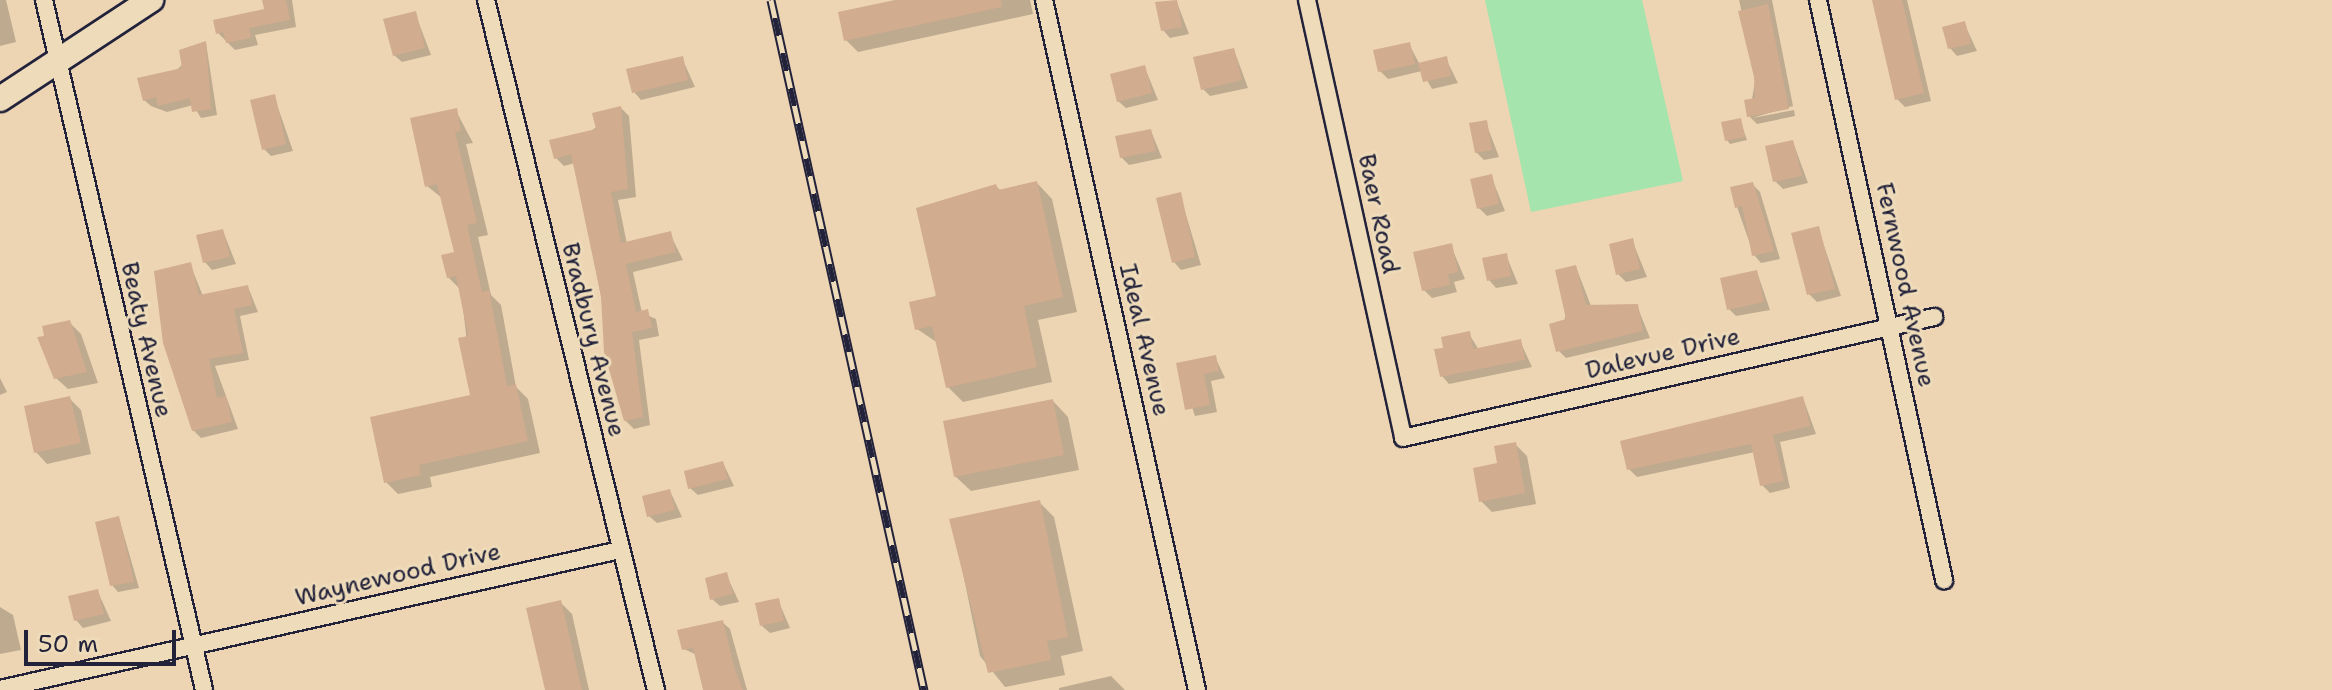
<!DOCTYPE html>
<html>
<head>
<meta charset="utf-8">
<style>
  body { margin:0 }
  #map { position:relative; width:2332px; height:690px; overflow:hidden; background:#edd5b3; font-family:"Shantell Sans",sans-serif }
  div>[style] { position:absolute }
  .green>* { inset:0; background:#a5e4ac }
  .shadow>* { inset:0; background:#0003 }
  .building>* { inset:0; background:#d2ac8f }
  .roads { filter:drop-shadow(2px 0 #22223b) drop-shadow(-2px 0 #22223b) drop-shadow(0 2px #22223b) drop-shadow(0 -2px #22223b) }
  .minor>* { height:16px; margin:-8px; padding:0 8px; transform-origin:8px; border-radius:8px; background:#eedbb9 }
  .secondary>* { height:24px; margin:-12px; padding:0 12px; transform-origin:12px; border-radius:12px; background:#eedbb9 }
  .rail>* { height:9px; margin-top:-4.5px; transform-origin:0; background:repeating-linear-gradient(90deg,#eedbb9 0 18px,#22223b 0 36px); box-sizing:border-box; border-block:2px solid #22223b }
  span { translate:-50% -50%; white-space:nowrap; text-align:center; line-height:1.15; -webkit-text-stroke:6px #eedbb9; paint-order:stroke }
  .street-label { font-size:24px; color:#22223b }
  .scale { position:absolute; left:24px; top:630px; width:152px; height:36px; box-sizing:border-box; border:4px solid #22223b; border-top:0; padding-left:10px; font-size:24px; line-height:28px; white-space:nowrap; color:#22223b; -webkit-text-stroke:6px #eedbb9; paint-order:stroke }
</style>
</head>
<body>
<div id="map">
  <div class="green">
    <i style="clip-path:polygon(1485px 0,1642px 0,1683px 181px,1531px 212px)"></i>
  </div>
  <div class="shadow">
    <i style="clip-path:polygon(0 0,6px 0,16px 42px,0 46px)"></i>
    <i style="clip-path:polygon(264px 0,292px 0,296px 27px,255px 35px,258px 45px,235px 50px,218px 33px,266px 10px)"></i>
    <i style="clip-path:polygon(905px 0,1030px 0,1033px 14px,858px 52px,846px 40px)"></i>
    <i style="clip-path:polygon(1176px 0,1189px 34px,1170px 38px,1163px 30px)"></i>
    <i style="clip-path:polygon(1739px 0,1772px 0,1793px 106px,1752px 118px,1794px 110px,1795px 116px,1757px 124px,1749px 116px,1756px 76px)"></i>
    <i style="clip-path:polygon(1874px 0,1907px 0,1931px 101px,1905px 107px,1897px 99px)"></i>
    <i style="clip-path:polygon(415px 13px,431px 55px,402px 62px,394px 55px)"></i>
    <i style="clip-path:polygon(1964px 23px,1977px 51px,1957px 56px,1950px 48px)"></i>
    <i style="clip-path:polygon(206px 43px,217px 115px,201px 118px,193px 105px,167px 112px,151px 106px,144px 100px)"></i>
    <i style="clip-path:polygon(1409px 44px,1420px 65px,1446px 59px,1458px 83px,1432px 89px,1422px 71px,1388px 79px,1380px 71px)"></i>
    <i style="clip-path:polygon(1234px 50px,1248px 88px,1210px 96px,1203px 89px)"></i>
    <i style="clip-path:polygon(682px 58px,695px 87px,641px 100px,634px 92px)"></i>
    <i style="clip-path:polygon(1145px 68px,1158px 100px,1126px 108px,1118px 101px)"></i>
    <i style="clip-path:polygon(274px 96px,293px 151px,271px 156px,263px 148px)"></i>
    <i style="clip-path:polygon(621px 108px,629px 116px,636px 197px,618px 200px,627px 244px,670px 234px,683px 260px,633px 272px,642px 313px,656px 319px,659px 336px,639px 340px,650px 425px,634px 429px,625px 420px,575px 163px,564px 166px,556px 158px)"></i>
    <i style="clip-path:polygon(456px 111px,473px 143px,466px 144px,488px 235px,478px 237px,491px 295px,501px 305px,516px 387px,528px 399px,540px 453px,430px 477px,432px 487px,398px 494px,386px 482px,473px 396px,461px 290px,448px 277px,456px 254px,442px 198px,427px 186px)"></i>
    <i style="clip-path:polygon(1740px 120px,1747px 140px,1730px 144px,1727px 140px)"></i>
    <i style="clip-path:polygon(1486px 123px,1499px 157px,1484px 160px,1476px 152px)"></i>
    <i style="clip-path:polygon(1151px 131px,1162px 158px,1129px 165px,1121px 157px)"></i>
    <i style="clip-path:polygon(1793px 142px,1808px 183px,1783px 189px,1775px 181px)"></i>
    <i style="clip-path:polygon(1491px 176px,1505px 211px,1487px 216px,1479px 208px)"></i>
    <i style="clip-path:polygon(1037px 183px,1052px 199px,1077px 312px,1038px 320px,1052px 382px,963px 402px,948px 387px,938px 343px,917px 329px,996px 186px,1001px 191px)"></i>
    <i style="clip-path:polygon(1752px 184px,1760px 192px,1780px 259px,1761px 263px,1754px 255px,1737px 207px)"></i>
    <i style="clip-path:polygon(1180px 195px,1201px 265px,1181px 270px,1174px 262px)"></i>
    <i style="clip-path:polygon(1818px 228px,1841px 296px,1817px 302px,1809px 294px)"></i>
    <i style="clip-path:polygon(223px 231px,236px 264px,212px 270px,205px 262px)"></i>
    <i style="clip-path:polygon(1632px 240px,1647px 277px,1626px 282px,1618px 274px)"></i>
    <i style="clip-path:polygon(1451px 246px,1465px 279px,1454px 282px,1457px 292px,1432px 298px,1424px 290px)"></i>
    <i style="clip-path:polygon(1506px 255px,1518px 284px,1496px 288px,1489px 280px)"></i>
    <i style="clip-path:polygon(190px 264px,203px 296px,248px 287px,258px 312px,240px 316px,249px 360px,215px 366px,238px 429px,201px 438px,193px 430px)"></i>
    <i style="clip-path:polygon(1576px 267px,1591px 306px,1637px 306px,1650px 338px,1566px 358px,1558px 350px)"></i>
    <i style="clip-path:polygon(1757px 272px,1770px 310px,1736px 316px,1729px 309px)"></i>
    <i style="clip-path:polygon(69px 322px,81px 334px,98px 383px,68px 389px,56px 378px)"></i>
    <i style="clip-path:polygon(1469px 334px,1479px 350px,1520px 341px,1532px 367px,1449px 384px,1442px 376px,1445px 349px)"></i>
    <i style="clip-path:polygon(1215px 357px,1225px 378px,1211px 381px,1217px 412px,1195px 416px,1178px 365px)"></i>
    <i style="clip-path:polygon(0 378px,7px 392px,0 395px)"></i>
    <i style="clip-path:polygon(69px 398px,81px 410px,91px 454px,47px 464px,36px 452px)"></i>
    <i style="clip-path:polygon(1803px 398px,1816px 434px,1780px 442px,1790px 488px,1770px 493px,1762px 485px,1755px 452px,1637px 477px,1629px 469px)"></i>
    <i style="clip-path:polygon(1053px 401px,1068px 417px,1079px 470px,971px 491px,955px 476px)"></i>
    <i style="clip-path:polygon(1515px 444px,1527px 456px,1536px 504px,1492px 512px,1481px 501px)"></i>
    <i style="clip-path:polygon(723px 463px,734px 486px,698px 495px,690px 488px)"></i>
    <i style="clip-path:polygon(670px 491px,682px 517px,657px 523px,649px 516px)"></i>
    <i style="clip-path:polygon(1039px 502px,1054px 517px,1083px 651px,1061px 656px,1065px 675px,1005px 687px,980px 656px,952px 520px)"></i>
    <i style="clip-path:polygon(119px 518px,139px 588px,118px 592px,112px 585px)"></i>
    <i style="clip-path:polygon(726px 574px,739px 602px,720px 606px,712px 599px)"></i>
    <i style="clip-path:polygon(98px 592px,111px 621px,83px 628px,76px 620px)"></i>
    <i style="clip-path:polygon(778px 600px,790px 628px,770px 633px,762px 626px)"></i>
    <i style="clip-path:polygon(560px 602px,572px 614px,589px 690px,547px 690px)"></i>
    <i style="clip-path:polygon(0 607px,13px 615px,21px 650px,0 654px)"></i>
    <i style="clip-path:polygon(722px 622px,730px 629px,747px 690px,705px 690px,697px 655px,684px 649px)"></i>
    <i style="clip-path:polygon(1111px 676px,1125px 690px,1059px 690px,1059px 688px)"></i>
  </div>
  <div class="building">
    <i style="clip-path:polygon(262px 0,286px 0,290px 20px,249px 28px,251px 38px,226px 43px,223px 32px,216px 34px,213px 20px,264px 9px)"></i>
    <i style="clip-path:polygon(895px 0,1001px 0,1002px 7px,844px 41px,838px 12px)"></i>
    <i style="clip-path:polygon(1177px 0,1182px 27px,1161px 31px,1155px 2px)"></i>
    <i style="clip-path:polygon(1872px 0,1902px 0,1924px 93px,1895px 100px)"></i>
    <i style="clip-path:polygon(1768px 4px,1789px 109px,1747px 117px,1744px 100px,1755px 98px,1754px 77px,1738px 11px)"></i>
    <i style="clip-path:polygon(416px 11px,425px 48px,393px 56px,383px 19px)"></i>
    <i style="clip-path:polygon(1965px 21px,1971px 44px,1948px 49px,1942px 27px)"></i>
    <i style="clip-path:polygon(206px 41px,211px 109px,192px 112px,190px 98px,158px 106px,156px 97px,143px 101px,137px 78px,182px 68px,179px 50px)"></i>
    <i style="clip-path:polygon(1410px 42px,1415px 64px,1378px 72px,1373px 50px)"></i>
    <i style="clip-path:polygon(1234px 48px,1242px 80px,1201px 90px,1193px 57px)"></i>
    <i style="clip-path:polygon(683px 56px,688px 80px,632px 93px,626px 69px)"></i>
    <i style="clip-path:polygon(1447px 56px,1451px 76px,1423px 82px,1418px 63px)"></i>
    <i style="clip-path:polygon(1145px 65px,1152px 93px,1117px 102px,1110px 74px)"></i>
    <i style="clip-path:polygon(275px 94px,286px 144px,262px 150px,250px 100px)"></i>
    <i style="clip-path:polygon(621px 106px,628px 189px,611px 192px,621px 243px,671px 231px,676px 252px,626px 264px,636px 312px,648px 309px,652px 328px,632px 332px,643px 417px,624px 421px,604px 352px,601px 296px,571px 154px,554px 159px,549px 140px,596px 129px,592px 113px)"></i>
    <i style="clip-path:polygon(457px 108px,461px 131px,455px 132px,477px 223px,467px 225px,482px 292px,489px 290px,507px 386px,516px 384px,528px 441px,419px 465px,421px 475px,384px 483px,370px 417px,470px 395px,458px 338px,468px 336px,456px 276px,447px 278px,441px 255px,454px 252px,437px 184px,425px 187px,410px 118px)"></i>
    <i style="clip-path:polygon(1741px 118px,1745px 137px,1725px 141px,1721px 122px)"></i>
    <i style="clip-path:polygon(1487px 120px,1492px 150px,1475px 153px,1469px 123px)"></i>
    <i style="clip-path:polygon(1151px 129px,1156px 151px,1120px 158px,1115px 136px)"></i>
    <i style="clip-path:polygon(1793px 140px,1802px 176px,1773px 182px,1765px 146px)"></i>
    <i style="clip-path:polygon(1492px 174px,1499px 204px,1477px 209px,1470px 179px)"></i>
    <i style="clip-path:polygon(1037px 181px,1063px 297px,1024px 306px,1037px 367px,946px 388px,932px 326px,915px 330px,909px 302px,936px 296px,916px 208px,996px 184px,998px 190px)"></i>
    <i style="clip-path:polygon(1753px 182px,1774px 251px,1752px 256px,1742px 206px,1735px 208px,1730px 187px)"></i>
    <i style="clip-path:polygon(1181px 192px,1195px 257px,1172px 263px,1156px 198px)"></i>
    <i style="clip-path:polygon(1819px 226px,1835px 289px,1807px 295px,1791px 233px)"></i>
    <i style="clip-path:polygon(223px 229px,230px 257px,203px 263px,196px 235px)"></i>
    <i style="clip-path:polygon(1633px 238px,1640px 269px,1616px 275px,1609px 244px)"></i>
    <i style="clip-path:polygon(1452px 243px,1458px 272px,1448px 274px,1450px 285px,1422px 291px,1413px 252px)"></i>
    <i style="clip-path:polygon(1507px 253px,1511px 276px,1487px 281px,1482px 258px)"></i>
    <i style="clip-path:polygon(191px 262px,199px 295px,248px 285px,252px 305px,234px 309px,243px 353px,209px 359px,217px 398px,226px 396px,232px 422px,192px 431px,163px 343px,154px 271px)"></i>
    <i style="clip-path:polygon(1576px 265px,1586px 305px,1638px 304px,1643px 331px,1556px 352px,1549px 324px,1566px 319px,1555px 270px)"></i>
    <i style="clip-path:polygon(1757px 270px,1764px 302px,1727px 310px,1720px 278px)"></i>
    <i style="clip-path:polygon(70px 320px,87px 372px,54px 379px,37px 337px,44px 336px,42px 326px)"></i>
    <i style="clip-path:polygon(1470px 331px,1473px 349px,1521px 339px,1525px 360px,1440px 377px,1434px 349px,1443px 348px,1441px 337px)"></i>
    <i style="clip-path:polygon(1216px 355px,1219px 371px,1204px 374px,1210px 405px,1185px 410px,1176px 363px)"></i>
    <i style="clip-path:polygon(70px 396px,81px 443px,34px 453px,24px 406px)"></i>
    <i style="clip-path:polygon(1803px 396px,1810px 426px,1773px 435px,1784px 481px,1760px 486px,1751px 444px,1627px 470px,1620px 441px)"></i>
    <i style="clip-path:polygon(1053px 399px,1064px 455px,954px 477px,943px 421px)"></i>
    <i style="clip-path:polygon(1516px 442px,1525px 493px,1479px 502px,1473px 468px,1497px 463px,1494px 446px)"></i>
    <i style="clip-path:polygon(723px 461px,728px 479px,688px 489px,684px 471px)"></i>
    <i style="clip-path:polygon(670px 489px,675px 510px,647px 517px,642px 496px)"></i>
    <i style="clip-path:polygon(1040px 500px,1068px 637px,1047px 641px,1051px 660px,988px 673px,949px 519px)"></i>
    <i style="clip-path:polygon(119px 516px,134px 582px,110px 586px,95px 522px)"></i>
    <i style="clip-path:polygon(727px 572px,733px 594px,710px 600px,705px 578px)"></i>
    <i style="clip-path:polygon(98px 589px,104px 614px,74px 621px,68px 596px)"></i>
    <i style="clip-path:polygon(779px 598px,784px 621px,760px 626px,755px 603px)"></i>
    <i style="clip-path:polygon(561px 600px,582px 690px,545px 690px,526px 608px)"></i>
    <i style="clip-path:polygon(723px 620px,734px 667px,743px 690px,703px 690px,693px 648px,682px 650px,677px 630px)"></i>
  </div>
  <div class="roads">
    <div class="minor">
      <i style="left:44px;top:0;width:708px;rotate:76.94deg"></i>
      <i style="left:486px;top:0;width:711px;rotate:76.16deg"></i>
      <i style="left:1044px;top:0;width:707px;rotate:77.5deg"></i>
      <i style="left:1307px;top:0;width:448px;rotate:77.6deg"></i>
      <i style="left:1403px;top:438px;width:545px;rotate:-12.84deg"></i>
      <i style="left:1818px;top:0;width:594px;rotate:77.74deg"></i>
      <i style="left:0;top:689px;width:635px;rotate:-12.64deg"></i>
    </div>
    <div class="secondary">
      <i style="left:0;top:99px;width:181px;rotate:-33.3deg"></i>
    </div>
  </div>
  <div class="rail">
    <i style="left:771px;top:0;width:707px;rotate:77.5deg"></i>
  </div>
  <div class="street-label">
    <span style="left:1378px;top:214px;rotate:78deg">Baer Road</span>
    <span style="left:1905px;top:285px;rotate:78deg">Fernwood Avenue</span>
    <span style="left:146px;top:340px;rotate:77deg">Beaty Avenue</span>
    <span style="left:593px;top:340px;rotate:76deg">Bradbury Avenue</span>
    <span style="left:1144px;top:340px;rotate:77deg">Ideal Avenue</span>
    <span style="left:1663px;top:354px;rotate:-13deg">Dalevue Drive</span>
    <span style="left:398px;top:575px;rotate:-13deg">Waynewood Drive</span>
  </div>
  <div class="scale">50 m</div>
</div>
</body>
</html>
